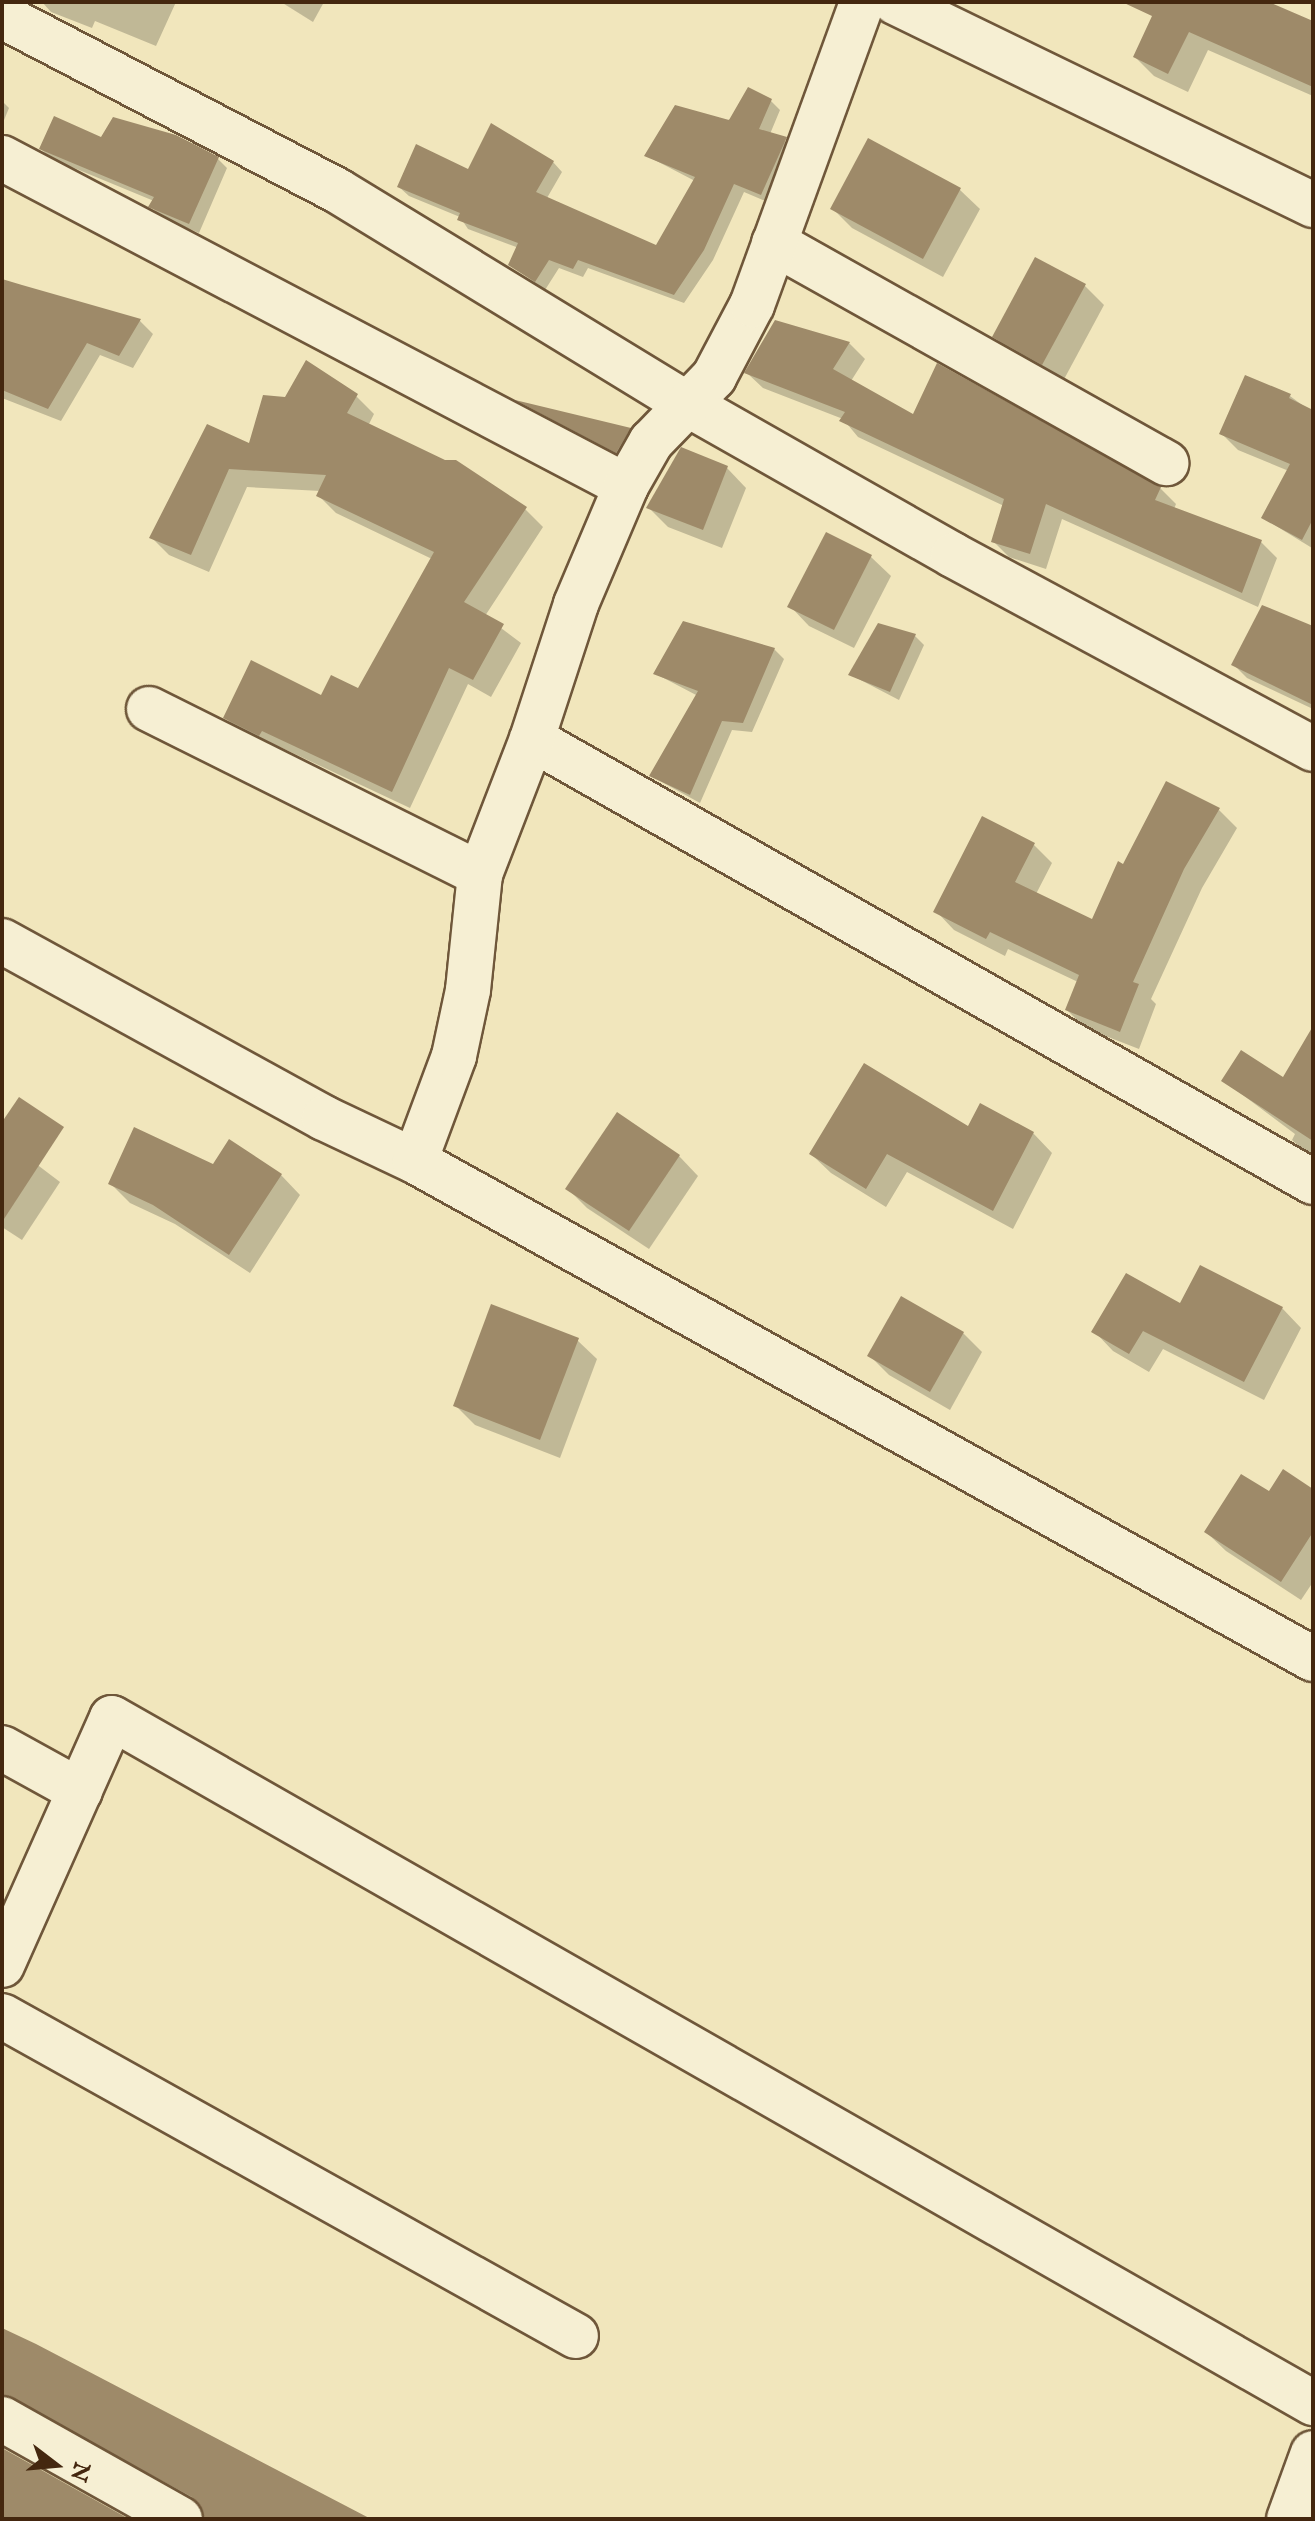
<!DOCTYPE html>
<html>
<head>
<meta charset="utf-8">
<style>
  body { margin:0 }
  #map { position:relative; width:1315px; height:2521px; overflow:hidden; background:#f1e6bc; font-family:"IM FELL English",serif }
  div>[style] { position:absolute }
  .shadow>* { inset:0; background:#0003 }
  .building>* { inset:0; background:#9e8a69 }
  .roads { filter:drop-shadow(2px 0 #6f573a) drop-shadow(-2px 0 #6f573a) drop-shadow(0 2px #6f573a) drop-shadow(0 -2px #6f573a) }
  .street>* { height:44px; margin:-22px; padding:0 22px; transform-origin:22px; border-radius:22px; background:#f6efd3 }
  span { translate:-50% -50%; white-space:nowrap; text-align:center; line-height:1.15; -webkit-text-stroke:6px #f6efd3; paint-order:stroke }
  .frame { position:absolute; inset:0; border:4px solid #44270f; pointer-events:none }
  .north { position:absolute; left:16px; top:2425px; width:80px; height:80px; -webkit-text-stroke:6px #f6efd3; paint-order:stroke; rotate:106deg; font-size:22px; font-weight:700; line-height:32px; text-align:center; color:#44270f }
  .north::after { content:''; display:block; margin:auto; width:28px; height:36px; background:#44270f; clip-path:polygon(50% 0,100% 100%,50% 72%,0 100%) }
</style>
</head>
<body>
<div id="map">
  <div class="shadow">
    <i style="clip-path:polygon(42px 2px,176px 2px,156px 46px,95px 21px,92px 28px,51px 12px)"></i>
    <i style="clip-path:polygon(281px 2px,324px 2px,313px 22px)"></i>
    <i style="clip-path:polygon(1161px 2px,1252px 2px,1313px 23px,1313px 96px,1208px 50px,1188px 92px,1154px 76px,1135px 57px)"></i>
    <i style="clip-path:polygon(2px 101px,9px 108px,2px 125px)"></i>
    <i style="clip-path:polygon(771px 101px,780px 110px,770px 134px,795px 148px,770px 203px,744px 192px,713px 260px,684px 303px,588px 268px,583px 277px,559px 268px,545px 290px,511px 265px,519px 248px,468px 229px,460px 217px,409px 196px,399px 187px,553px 162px,562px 172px,547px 198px,657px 247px,695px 181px,647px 156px)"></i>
    <i style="clip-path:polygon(102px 140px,218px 159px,227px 168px,199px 233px,160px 216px,151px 206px,154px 201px,50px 158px,41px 149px)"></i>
    <i style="clip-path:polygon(869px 141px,960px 190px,980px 209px,943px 277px,852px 228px,833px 209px)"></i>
    <i style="clip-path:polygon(2px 282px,140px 321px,153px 334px,133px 368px,100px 355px,61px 421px,2px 398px)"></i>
    <i style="clip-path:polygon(1084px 285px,1104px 305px,1062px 383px,1014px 356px,995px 337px)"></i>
    <i style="clip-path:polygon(849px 343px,865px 359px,851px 381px,914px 417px,1160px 488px,1176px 504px,1174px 509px,1261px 542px,1277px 558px,1258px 607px,1062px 519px,1046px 569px,1009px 557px,993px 541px,1004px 506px,858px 437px,843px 419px,763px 388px,747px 373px)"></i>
    <i style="clip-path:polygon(356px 396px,374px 414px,368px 426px,525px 509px,543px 527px,485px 616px,521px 643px,491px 697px,468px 684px,410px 808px,280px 747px,278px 753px,244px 736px,226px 718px,359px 691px,432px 559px,336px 513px,318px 495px,321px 491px,247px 487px,209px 572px,169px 555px,152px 538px,250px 446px,286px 399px)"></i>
    <i style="clip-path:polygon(1290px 396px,1313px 413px,1313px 481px,1238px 450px,1222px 434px)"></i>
    <i style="clip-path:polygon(522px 403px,630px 429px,639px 439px,626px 461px)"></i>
    <i style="clip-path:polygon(727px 468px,746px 488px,722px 548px,668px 527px,648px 507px)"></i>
    <i style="clip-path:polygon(1313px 492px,1313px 546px,1312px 548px,1263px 518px)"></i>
    <i style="clip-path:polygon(827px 534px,871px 557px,891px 576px,854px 648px,809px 626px,790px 606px)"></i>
    <i style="clip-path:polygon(684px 624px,774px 649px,784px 659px,752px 732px,732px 730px,700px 803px,651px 776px,698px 696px,656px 674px)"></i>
    <i style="clip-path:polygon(1313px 629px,1313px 709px,1247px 678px,1233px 664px)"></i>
    <i style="clip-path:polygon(915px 636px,924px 645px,899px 700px,851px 675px)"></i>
    <i style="clip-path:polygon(1219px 810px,1237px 828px,1202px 888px,1151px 999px,1156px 1004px,1139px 1049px,1085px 1028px,1067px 1010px,1078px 982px,1008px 949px,1005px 956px,954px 930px,936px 911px,1034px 845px,1052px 863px,1036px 894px,1093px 921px,1124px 866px)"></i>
    <i style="clip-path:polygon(1313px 1030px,1313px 1159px,1292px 1140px,1295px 1134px,1224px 1081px,1284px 1080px)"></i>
    <i style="clip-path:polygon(969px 1129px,1033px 1133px,1052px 1153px,1013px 1229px,907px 1172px,886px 1207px,831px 1173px,811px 1154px)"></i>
    <i style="clip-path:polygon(2px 1138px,60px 1182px,22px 1240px,2px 1227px)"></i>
    <i style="clip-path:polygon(679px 1156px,698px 1176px,649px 1249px,587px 1208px,568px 1189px)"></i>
    <i style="clip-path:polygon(214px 1166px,281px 1175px,300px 1195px,250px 1273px,175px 1224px,130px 1203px,110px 1183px)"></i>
    <i style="clip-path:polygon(1181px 1306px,1282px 1308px,1301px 1328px,1264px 1400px,1163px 1349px,1149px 1372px,1113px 1351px,1094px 1331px)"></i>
    <i style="clip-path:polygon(963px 1333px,982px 1352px,950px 1410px,889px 1375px,869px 1355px)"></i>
    <i style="clip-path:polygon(577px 1340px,597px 1359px,560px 1458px,475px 1425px,456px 1406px)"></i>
    <i style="clip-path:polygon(1313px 1491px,1313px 1582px,1301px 1600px,1226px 1551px,1206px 1532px,1269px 1494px)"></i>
    <i style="clip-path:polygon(2px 2330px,366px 2519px,204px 2519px,204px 2511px,27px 2408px,2px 2408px)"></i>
  </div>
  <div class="building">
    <i style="clip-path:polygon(1122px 2px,1269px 2px,1313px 21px,1313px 87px,1189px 32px,1168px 74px,1133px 57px,1152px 16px)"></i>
    <i style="clip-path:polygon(748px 87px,772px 99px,759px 129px,787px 137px,761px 195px,734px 184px,704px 250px,674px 295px,578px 260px,573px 269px,549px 260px,535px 282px,508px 265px,518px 243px,457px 220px,460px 213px,397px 187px,416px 144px,468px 169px,491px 123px,554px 161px,536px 192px,656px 245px,695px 177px,644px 156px,675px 105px,729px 120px)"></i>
    <i style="clip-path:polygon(54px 116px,101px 137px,113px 117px,176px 135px,219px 157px,189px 224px,148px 207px,154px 197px,39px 149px)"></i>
    <i style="clip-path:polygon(868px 138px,961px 188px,923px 259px,830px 209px)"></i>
    <i style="clip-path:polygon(1035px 257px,1086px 284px,1042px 365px,992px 337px)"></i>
    <i style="clip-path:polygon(2px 279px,22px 285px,141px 319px,119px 356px,87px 343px,48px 409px,2px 390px)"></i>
    <i style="clip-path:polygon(775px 320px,850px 342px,833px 369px,913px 414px,937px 363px,1161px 487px,1155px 500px,1262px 540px,1242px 593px,1046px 504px,1030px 554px,991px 542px,1004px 499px,839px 421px,845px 412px,744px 373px)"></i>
    <i style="clip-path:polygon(306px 360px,358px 394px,347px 413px,445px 460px,456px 460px,527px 507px,464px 602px,504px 624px,473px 680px,449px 668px,392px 792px,262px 731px,259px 736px,223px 718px,251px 660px,321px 695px,331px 675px,358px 688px,434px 552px,316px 496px,326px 475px,229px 469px,191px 555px,149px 538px,207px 424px,249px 443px,263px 395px,285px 397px)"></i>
    <i style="clip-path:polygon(1245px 375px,1291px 394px,1289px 398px,1313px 410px,1313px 519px,1302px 540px,1261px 518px,1290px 464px,1219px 434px)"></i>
    <i style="clip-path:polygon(515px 400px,631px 428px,616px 453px)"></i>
    <i style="clip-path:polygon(681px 447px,728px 466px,703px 530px,646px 508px)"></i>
    <i style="clip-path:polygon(826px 532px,872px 555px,834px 630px,787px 607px)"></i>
    <i style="clip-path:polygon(1262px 605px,1313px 626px,1313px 705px,1231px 665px)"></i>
    <i style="clip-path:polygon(683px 621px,775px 648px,743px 723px,722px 721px,690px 795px,649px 776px,698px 691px,653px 674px)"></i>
    <i style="clip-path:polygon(878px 623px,916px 634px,890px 692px,848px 675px)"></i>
    <i style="clip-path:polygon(1166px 781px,1220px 808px,1184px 869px,1133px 982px,1139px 984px,1120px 1032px,1065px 1010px,1079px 975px,990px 932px,986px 939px,933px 912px,982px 816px,1035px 843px,1015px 882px,1092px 919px,1118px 861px,1123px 864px)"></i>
    <i style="clip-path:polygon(1313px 1026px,1313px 1141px,1221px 1081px,1241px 1050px,1283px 1077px)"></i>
    <i style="clip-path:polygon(864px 1063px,968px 1126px,980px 1103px,1034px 1132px,993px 1211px,887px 1154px,866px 1189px,809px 1154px)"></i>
    <i style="clip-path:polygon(19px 1097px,64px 1127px,2px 1222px,2px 1122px)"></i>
    <i style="clip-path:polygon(617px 1112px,680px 1155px,629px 1231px,565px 1189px)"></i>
    <i style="clip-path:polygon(134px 1127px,213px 1164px,229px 1139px,282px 1174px,229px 1255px,153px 1205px,108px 1184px)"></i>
    <i style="clip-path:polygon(1200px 1265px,1283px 1307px,1244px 1382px,1143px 1331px,1129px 1354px,1091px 1332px,1126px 1273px,1180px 1303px)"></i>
    <i style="clip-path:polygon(901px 1296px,964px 1332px,930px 1392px,867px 1356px)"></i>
    <i style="clip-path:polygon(491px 1304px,579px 1338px,540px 1440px,453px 1406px)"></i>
    <i style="clip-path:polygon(1283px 1469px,1313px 1489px,1313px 1532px,1281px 1582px,1204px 1532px,1241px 1474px,1269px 1491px)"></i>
    <i style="clip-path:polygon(2px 2328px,36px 2344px,371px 2519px,205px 2519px,192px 2497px,2px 2394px)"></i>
    <i style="clip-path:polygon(2px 2448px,129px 2519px,2px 2519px)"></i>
  </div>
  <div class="roads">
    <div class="street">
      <i style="left:895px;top:2px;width:465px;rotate:25.9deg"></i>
      <i style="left:2px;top:16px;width:379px;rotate:27.5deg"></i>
      <i style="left:338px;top:191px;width:411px;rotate:31.4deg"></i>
      <i style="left:689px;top:405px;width:304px;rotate:29.6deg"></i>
      <i style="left:953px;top:555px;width:409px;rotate:28.3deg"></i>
      <i style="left:2px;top:158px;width:705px;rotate:27.73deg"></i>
      <i style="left:774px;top:243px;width:450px;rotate:29.3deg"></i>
      <i style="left:149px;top:709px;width:370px;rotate:26.5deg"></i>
      <i style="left:532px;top:739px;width:898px;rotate:29.56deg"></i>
      <i style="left:2px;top:941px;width:367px;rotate:28.8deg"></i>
      <i style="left:324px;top:1118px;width:101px;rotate:25.3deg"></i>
      <i style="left:415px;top:1161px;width:1027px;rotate:29.01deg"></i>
      <i style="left:415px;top:1161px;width:112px;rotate:-69.6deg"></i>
      <i style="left:454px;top:1056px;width:67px;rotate:-78deg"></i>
      <i style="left:468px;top:990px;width:117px;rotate:-84.1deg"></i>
      <i style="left:480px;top:874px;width:145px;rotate:-68.9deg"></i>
      <i style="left:532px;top:739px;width:142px;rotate:-71.9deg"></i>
      <i style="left:576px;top:604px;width:128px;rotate:-67deg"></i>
      <i style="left:626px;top:486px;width:51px;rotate:-60.4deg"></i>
      <i style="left:651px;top:442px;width:91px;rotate:-45.9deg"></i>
      <i style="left:714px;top:377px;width:81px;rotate:-62.2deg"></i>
      <i style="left:752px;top:305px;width:322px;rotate:-70deg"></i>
      <i style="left:2px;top:1748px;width:89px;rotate:28.9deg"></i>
      <i style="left:2px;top:1965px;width:270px;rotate:-66deg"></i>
      <i style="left:112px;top:1718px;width:1383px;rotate:29.7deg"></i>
      <i style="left:2px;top:2016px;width:657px;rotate:29.14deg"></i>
      <i style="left:2px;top:2419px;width:204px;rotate:29.3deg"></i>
      <i style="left:1289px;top:2519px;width:70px;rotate:-70deg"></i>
    </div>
  </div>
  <div class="frame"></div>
  <div class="north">N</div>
</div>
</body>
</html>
